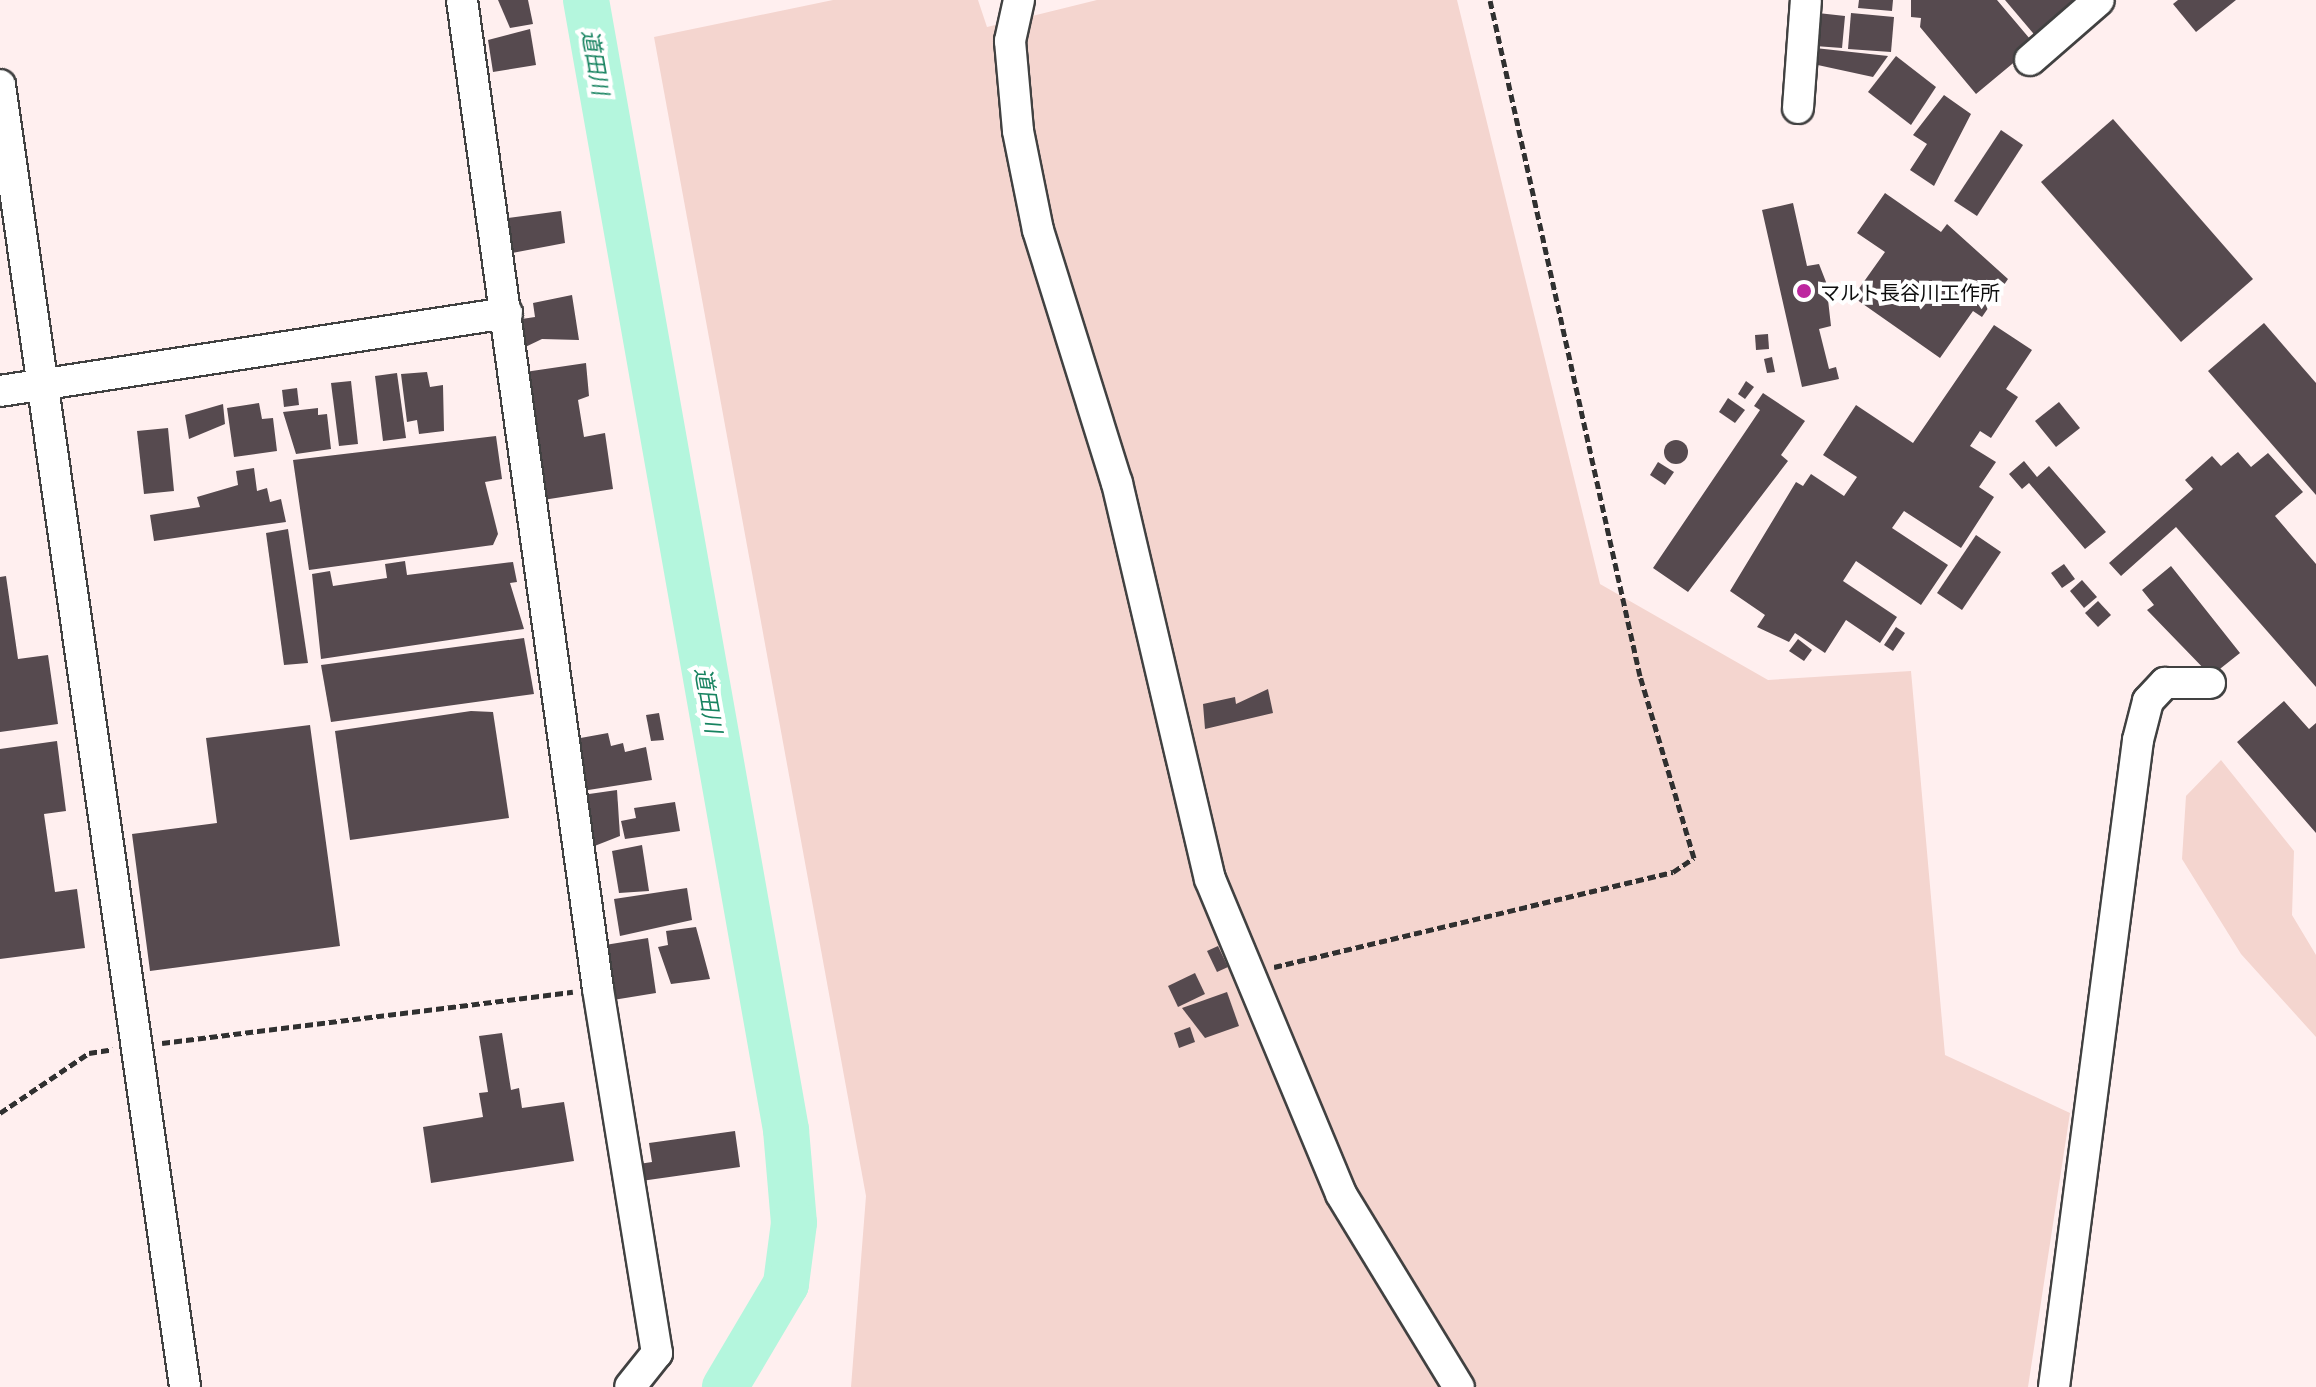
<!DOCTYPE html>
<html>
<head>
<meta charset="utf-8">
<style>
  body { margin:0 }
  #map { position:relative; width:2316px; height:1387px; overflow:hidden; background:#ffefef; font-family:Literata,"Noto Sans JP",serif }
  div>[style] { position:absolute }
  .farmland>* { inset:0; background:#f4d5cf }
  .river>* { height:46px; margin:-23px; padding:0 23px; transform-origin:23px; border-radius:23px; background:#b4f6dd }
  .building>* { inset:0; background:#564a4f }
  .round { border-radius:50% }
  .path>* { height:5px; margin-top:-2.5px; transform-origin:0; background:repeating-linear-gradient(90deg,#303030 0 8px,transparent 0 12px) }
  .roads { filter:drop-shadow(2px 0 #414141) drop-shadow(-2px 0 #414141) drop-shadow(0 2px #414141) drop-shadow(0 -2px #414141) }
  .minor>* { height:30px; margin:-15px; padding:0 15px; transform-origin:15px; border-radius:15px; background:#fff }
  .dots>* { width:22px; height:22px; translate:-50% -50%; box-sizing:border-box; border:4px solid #fff; border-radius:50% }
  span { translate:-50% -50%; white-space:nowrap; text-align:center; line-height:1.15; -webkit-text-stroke:8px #fff; paint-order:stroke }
  .poi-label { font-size:20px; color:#0e0e0e }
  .left { translate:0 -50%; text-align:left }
  .water-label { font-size:22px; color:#178360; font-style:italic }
</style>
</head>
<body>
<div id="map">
  <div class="farmland">
    <i style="clip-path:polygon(833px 0,978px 0,987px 27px,1097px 0,1457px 0,1600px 584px,1768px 680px,1911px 671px,1945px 1055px,2070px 1113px,2028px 1387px,851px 1387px,866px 1196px,654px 37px)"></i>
    <i style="clip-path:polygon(2221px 760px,2294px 851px,2292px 915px,2316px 955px,2316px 1037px,2241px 954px,2182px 859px,2186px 796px)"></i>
  </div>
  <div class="river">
    <i style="left:586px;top:0;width:1148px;rotate:79.96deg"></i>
    <i style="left:786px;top:1130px;width:93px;rotate:85.1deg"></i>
    <i style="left:794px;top:1223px;width:62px;rotate:97.5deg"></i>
    <i style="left:786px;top:1284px;width:120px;rotate:120.6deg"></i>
  </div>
  <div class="building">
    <i style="clip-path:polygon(498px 0,528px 0,533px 24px,510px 28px)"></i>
    <i style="clip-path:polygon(1859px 0,1893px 0,1892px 11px,1858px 8px)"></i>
    <i style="clip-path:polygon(1911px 0,1997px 0,2035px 45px,1976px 94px,1920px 27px,1921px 18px,1911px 17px)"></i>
    <i style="clip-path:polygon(2005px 0,2085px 0,2038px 39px)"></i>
    <i style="clip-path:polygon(2178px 0,2236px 0,2196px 32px,2173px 4px)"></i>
    <i style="clip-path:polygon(1818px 13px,1845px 16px,1842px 48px,1815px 46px)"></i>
    <i style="clip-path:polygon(1851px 13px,1894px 17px,1891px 52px,1848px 49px)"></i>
    <i style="clip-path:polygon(530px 29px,536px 65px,493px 72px,488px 40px)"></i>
    <i style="clip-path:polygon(1815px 48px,1888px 56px,1873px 77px,1813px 64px)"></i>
    <i style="clip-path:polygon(1896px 56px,1936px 87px,1911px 125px,1868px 92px)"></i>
    <i style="clip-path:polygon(1944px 95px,1971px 114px,1934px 186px,1910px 170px,1927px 144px,1913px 135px)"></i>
    <i style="clip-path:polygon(2113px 119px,2253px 279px,2181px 342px,2041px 182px)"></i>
    <i style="clip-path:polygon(2001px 130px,2023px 145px,1977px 216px,1954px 201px)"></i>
    <i style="clip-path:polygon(1885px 193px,1941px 232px,1947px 224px,2008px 279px,1982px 317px,1973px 311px,1940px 358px,1853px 297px,1885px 252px,1857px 233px)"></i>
    <i style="clip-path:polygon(1793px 203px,1807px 266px,1819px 264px,1826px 282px,1831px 326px,1819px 329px,1829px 369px,1836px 367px,1839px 379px,1802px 387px,1762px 210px)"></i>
    <i style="clip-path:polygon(561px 211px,565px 243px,507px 254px,501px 219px)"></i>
    <i style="clip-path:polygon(572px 295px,579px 340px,542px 339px,519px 350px,515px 320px,535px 317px,533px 303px)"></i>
    <i style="clip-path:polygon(2264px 323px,2316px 383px,2316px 495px,2208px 371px)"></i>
    <i style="clip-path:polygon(1994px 325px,2032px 350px,2006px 389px,2018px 397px,1991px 438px,1980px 431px,1970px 446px,1996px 462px,1979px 487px,1994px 497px,1961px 548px,1904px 511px,1892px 528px,1948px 565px,1921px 605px,1856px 561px,1843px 581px,1897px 617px,1880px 643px,1846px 620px,1825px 653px,1795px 633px,1789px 642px,1757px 627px,1765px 615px,1730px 591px,1796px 482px,1803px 486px,1811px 474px,1844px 496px,1857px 477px,1823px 455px,1856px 405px,1913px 443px)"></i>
    <i style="clip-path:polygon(1768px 334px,1769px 349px,1756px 350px,1755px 335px)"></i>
    <i style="clip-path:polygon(1772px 357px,1775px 372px,1767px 373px,1764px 359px)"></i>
    <i style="clip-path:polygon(586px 363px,589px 396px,578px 400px,584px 437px,605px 433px,613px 489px,543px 500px,525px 372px)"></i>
    <i style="clip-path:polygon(427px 372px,430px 387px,443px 385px,444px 431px,419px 434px,417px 420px,407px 422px,401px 374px)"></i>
    <i style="clip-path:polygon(397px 373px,406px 438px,383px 441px,375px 376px)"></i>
    <i style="clip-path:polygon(351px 381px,358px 444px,339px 446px,331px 383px)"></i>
    <i style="clip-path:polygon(1746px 381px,1754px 387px,1745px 399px,1738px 394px)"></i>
    <i style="clip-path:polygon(297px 388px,299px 405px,284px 407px,282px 390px)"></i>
    <i style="clip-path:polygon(1763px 393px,1805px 421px,1781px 455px,1788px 461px,1688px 592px,1653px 568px,1760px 410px,1754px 406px)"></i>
    <i style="clip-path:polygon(1728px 398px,1745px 410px,1735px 423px,1719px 412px)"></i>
    <i style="clip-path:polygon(2059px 402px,2080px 428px,2056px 447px,2035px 421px)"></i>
    <i style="clip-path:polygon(259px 403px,262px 419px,273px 418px,277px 451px,234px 457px,227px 408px)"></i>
    <i style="clip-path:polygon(223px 404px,225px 424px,189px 439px,185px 415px)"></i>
    <i style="clip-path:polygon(318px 408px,318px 415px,327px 414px,331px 449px,296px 454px,283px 412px)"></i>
    <i style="clip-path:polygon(168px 428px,174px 491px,144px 494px,137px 431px)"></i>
    <i style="clip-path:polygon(496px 436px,502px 479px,485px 482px,498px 534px,493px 545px,309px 570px,293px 460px)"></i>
    <i class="round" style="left:1664px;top:440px;width:24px;height:24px"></i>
    <i style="clip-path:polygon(2238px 452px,2251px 467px,2268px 453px,2303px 492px,2275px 516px,2316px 564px,2316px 687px,2176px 527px,2121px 576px,2109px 563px,2193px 489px,2185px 480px,2212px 456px,2221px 466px)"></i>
    <i style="clip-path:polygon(2024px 461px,2037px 477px,2049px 466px,2106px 532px,2085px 549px,2029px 483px,2022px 489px,2009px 474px)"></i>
    <i style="clip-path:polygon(1658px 462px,1674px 472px,1665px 485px,1650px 475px)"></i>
    <i style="clip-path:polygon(254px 468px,257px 491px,267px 488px,270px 502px,281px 499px,286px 522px,154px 541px,150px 515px,200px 507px,197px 497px,238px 485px,236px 471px)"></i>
    <i style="clip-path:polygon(288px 529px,308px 663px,284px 665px,266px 533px)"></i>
    <i style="clip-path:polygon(1976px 535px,2001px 552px,1962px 610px,1937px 593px)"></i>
    <i style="clip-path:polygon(405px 561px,407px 575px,513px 562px,517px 582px,510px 583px,524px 629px,321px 659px,312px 574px,330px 571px,333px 586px,387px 578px,385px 564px)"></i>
    <i style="clip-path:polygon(2064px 564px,2075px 579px,2062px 588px,2051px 573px)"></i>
    <i style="clip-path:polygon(2171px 566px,2240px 653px,2211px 676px,2147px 610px,2154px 605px,2142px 590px)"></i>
    <i style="clip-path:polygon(6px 576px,18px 659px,48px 655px,58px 724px,0 732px,0 577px)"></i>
    <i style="clip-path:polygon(2082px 580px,2097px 597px,2084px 608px,2070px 591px)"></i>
    <i style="clip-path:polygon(2098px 601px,2111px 615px,2098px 627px,2085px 613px)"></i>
    <i style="clip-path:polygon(1896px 627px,1905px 633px,1893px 651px,1884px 645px)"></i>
    <i style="clip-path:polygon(524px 638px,534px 694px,331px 722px,321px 665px)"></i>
    <i style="clip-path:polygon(1798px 639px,1812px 650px,1804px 661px,1789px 651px)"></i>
    <i style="clip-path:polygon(1268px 689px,1273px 713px,1205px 729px,1203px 704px,1235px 697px,1236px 704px)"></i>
    <i style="clip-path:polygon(2284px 701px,2309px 729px,2316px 723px,2316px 833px,2237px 742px)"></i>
    <i style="clip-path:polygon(471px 711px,493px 712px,509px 818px,350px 840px,335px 731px)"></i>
    <i style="clip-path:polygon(659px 713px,664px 740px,651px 741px,646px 715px)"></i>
    <i style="clip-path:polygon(310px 725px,340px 946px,150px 971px,132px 834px,217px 823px,206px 738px)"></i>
    <i style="clip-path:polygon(608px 733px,611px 746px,623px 743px,625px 752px,646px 747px,652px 780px,582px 791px,575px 739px)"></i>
    <i style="clip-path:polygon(57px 741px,66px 811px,44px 814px,55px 892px,77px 889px,85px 948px,0 959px,0 749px)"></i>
    <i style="clip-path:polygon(617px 790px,620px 836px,592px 847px,582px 795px)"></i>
    <i style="clip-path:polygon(675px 802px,680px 831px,625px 839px,621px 821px,636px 818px,634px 808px)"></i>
    <i style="clip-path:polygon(642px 845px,649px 891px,619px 893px,612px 851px)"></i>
    <i style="clip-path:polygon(687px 888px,692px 920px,620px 936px,614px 899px)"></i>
    <i style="clip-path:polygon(696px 927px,710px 979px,671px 984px,658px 947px,668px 945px,666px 931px)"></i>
    <i style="clip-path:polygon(648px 938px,656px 993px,613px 1000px,605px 945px)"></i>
    <i style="clip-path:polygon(1218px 946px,1228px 967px,1217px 972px,1207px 951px)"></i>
    <i style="clip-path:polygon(1195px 973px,1205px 994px,1178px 1007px,1168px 986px)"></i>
    <i style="clip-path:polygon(1227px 992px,1239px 1026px,1205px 1038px,1182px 1008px)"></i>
    <i style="clip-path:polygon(1190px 1027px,1195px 1042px,1179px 1048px,1174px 1033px)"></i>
    <i style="clip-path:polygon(502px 1033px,511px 1090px,519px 1088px,522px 1108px,564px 1102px,574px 1161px,431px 1183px,423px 1127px,483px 1117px,479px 1093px,488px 1092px,479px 1036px)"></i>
    <i style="clip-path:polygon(735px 1131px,740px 1167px,634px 1182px,632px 1165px,652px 1162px,649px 1143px)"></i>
  </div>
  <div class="path">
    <i style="left:1274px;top:967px;width:410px;rotate:-13.4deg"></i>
    <i style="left:1673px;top:872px;width:25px;rotate:-34deg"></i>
    <i style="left:1694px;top:858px;width:190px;rotate:-106.5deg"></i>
    <i style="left:1640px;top:676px;width:692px;rotate:-102.51deg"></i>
    <i style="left:162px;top:1043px;width:414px;rotate:-7.1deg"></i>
    <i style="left:0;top:1113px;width:107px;rotate:-34deg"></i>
    <i style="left:89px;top:1053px;width:24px;rotate:-9deg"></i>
  </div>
  <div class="roads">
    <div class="minor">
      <i style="left:462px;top:0;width:998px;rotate:82.17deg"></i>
      <i style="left:598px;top:989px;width:369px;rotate:80.8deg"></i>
      <i style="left:657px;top:1353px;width:43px;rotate:128.5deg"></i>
      <i style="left:1019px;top:0;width:42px;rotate:102.4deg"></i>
      <i style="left:1010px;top:41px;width:90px;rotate:84.9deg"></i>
      <i style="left:1018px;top:131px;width:101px;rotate:78.6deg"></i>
      <i style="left:1038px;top:230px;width:265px;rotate:72.7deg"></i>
      <i style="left:1117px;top:483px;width:407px;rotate:76.8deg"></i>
      <i style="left:1210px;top:879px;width:341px;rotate:67.4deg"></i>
      <i style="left:1341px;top:1194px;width:226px;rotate:58.6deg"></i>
      <i style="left:2030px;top:60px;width:91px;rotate:-41deg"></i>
      <i style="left:0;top:85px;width:1315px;rotate:81.91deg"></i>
      <i style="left:1798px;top:108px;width:108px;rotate:-85.8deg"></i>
      <i style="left:0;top:391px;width:513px;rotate:-8.75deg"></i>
      <i style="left:2054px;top:1387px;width:652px;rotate:-82.6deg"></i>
      <i style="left:2138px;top:740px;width:40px;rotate:-75.6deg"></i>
      <i style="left:2148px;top:701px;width:25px;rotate:-47deg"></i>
      <i style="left:2165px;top:683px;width:45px"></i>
    </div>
  </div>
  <div class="dots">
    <i style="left:1804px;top:291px;background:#bd279f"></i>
  </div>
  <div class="poi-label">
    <span class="left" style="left:1820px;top:291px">マルト長谷川工作所</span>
  </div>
  <div class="water-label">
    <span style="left:597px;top:62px;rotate:80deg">道田川</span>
    <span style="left:710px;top:700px;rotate:80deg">道田川</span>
  </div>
</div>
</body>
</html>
